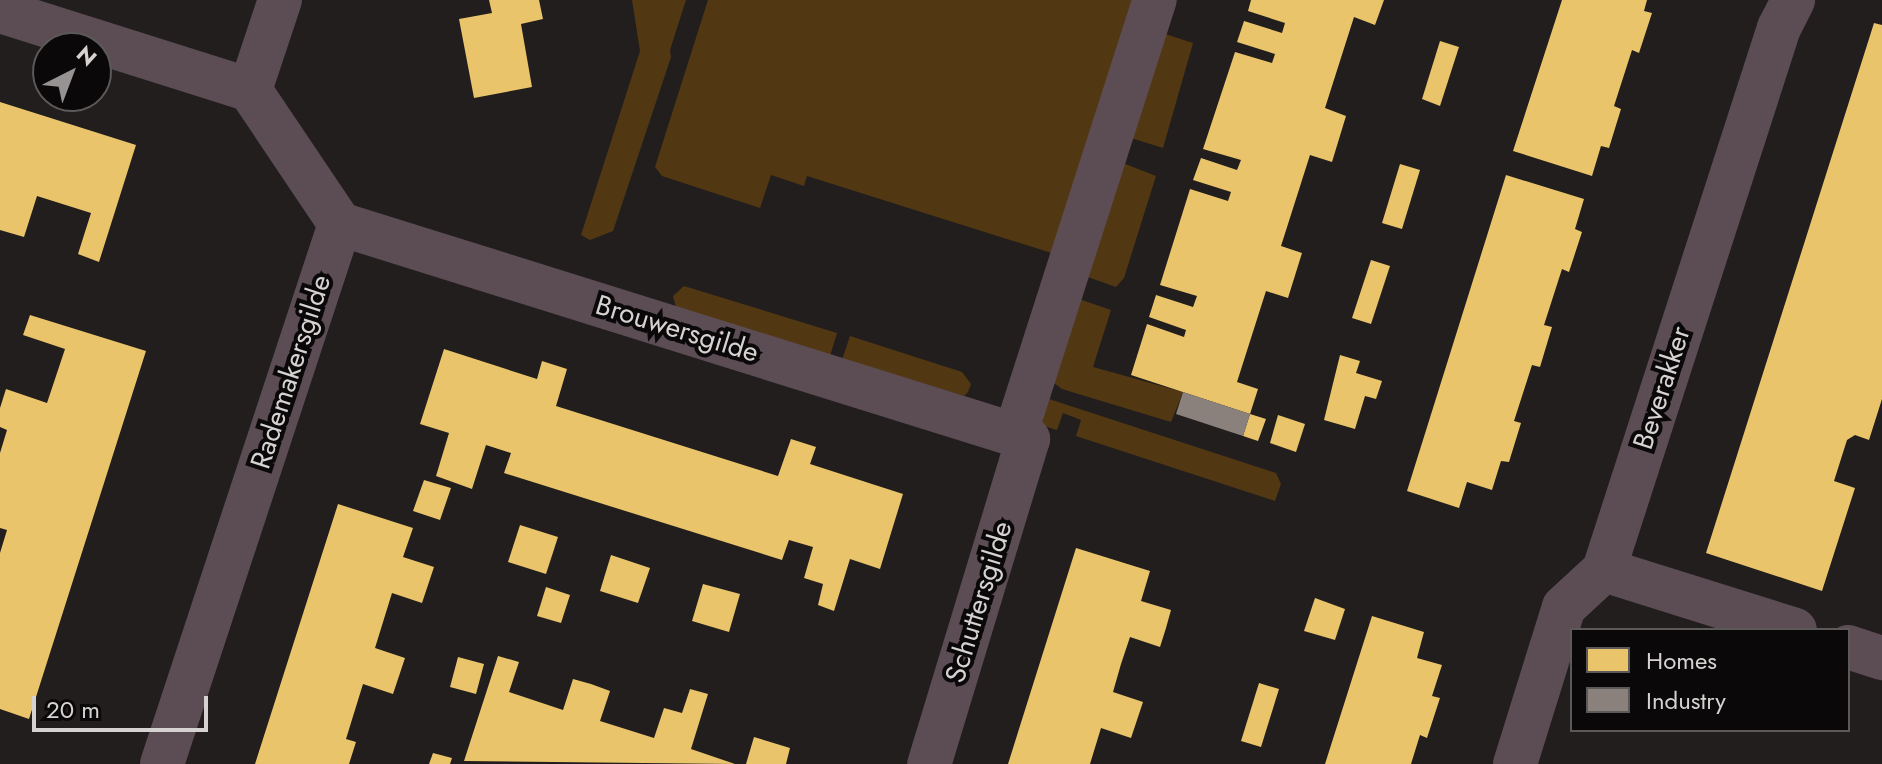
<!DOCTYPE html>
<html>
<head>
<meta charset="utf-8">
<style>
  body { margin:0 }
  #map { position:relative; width:1882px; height:764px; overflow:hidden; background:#221e1e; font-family:Jost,sans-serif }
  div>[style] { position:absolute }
  .green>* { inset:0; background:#523812 }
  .homes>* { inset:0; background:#e9c46a }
  .industry>* { inset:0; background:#8a817c }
  .street>* { height:44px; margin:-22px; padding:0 22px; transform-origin:22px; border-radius:22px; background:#5c4d55 }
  span { translate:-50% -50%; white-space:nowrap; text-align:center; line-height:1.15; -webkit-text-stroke:8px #0a0808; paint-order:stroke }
  .street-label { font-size:28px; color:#d6d2d2 }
  .legend { position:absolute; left:1570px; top:628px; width:280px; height:104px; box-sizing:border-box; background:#0a0808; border:2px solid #5c5959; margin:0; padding:10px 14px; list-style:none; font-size:24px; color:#d6d2d2 }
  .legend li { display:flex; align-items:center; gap:16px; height:40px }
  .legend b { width:40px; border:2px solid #5c5959 }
  .north { position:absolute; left:32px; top:32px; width:80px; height:80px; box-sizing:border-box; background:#0a0808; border:2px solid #5c5959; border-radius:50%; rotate:42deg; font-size:22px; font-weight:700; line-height:32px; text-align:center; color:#d6d2d2 }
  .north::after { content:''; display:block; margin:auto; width:28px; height:36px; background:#979393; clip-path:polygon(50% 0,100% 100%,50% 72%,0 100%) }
  .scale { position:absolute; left:32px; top:696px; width:176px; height:36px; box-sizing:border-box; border:4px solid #d6d2d2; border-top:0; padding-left:10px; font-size:24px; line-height:28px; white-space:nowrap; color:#d6d2d2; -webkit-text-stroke:6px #0a0808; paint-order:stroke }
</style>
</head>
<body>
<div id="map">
  <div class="green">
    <i style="clip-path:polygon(632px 0,686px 0,670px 50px,671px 57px,613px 231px,590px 240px,581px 235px,640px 51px)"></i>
    <i style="clip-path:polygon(708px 0,1146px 0,1058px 255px,807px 176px,804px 186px,771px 175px,760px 208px,662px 176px,655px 167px)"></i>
    <i style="clip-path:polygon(1159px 32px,1193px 43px,1163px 148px,1128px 137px)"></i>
    <i style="clip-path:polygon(1115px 160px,1156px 176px,1124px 278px,1116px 287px,1085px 276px)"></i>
    <i style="clip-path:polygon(684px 286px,837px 333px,830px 356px,676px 307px,673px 296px)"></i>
    <i style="clip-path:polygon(1076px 298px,1111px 310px,1093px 367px,1183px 392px,1171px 422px,1062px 389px,1050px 380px)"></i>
    <i style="clip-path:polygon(850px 336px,962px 372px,971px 384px,968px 392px,964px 396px,842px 360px)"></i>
    <i style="clip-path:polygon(1049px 399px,1276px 473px,1281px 484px,1275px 501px,1076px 436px,1081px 420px,1063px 413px,1057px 430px,1031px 422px)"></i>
  </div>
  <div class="homes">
    <i style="clip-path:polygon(489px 0,539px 0,543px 19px,521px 24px,532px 87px,474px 98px,459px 19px,492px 13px)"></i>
    <i style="clip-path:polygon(1251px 0,1384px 0,1375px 25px,1354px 17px,1325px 108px,1346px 116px,1332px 162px,1310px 155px,1281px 246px,1302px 253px,1288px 298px,1266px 291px,1237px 382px,1258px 389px,1250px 414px,1266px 419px,1258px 441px,1243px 436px,1250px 414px,1131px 375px,1147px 324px,1184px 337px,1186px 330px,1149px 317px,1156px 295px,1193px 307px,1197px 296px,1160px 285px,1190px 189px,1228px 201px,1231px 192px,1193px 180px,1201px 158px,1237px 170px,1241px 160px,1203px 149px,1235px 52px,1272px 63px,1275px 54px,1237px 42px,1244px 21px,1282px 33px,1285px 23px,1248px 11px)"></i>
    <i style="clip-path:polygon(1562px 0,1647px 0,1644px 11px,1652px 13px,1639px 53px,1632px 50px,1614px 106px,1621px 109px,1609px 148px,1601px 146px,1592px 176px,1513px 151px)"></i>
    <i style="clip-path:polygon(1874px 23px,1882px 25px,1882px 399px,1869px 440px,1855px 435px,1847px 440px,1834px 481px,1855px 488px,1822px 591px,1706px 553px)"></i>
    <i style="clip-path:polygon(1440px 41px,1459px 47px,1440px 106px,1422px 99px)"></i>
    <i style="clip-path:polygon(0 102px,136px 145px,99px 262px,78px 254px,91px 213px,37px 196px,24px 237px,0 230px)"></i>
    <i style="clip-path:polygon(1400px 164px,1420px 170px,1402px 229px,1382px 223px)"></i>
    <i style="clip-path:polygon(1506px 175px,1584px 199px,1575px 229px,1582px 232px,1569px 272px,1562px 269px,1544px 325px,1552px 327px,1540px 367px,1532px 365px,1514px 421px,1521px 423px,1509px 462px,1501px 461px,1492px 490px,1467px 482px,1459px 508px,1407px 491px)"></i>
    <i style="clip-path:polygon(1371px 260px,1390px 266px,1371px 324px,1352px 318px)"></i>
    <i style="clip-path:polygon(30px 315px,146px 351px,29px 719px,0 709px,0 553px,7px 530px,0 528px,0 453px,7px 430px,0 427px,0 408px,6px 389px,47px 403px,65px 349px,23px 335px)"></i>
    <i style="clip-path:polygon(444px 349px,537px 379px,542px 361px,567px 369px,556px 406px,778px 476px,791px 439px,816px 447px,810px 464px,903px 494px,880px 569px,850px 559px,834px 611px,818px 605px,823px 584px,804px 578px,813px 547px,789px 540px,782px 560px,504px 473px,511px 453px,486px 445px,472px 489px,436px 476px,449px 433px,420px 424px)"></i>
    <i style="clip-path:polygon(1340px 355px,1360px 361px,1356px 373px,1382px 381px,1376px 399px,1365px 396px,1355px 429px,1324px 420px)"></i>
    <i style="clip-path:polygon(1278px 415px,1305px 424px,1296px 452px,1270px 443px)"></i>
    <i style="clip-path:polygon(424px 480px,451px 488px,440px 520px,413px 511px)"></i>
    <i style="clip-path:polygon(338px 504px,413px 528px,403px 557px,434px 567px,422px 603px,392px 593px,375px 648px,405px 658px,393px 694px,363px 684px,346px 739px,356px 742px,349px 764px,255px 764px)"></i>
    <i style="clip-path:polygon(520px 525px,558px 537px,546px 574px,508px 562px)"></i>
    <i style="clip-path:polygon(1076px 548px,1150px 571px,1141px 601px,1171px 610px,1166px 628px,1160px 647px,1130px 637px,1121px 664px,1113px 692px,1143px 702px,1131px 738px,1101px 728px,1090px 764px,1008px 764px)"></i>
    <i style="clip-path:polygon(611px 555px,650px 568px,638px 603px,600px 591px)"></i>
    <i style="clip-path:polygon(703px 584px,740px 594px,729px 632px,692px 621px)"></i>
    <i style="clip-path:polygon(546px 587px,570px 595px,561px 623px,537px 616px)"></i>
    <i style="clip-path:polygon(1315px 598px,1345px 609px,1335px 640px,1304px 631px)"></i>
    <i style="clip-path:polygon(1372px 616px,1424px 632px,1417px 658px,1442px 665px,1432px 696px,1440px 698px,1427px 738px,1420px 735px,1411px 764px,1325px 764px)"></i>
    <i style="clip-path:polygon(498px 656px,519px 662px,509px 692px,563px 710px,573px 679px,591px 684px,610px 691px,600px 721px,654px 738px,664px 708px,682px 713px,690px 689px,708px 694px,691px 749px,735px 764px,464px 761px)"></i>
    <i style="clip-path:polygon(458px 657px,484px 664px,476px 694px,450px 687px)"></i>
    <i style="clip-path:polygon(1259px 683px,1279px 689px,1261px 747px,1241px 741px)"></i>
    <i style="clip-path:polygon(754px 737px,790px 748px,786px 764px,746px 764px)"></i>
    <i style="clip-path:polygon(433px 753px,452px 758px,450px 764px,429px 764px)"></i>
  </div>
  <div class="industry">
    <i style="clip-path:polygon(1183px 392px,1250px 414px,1243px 436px,1176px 414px)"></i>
  </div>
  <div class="street">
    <i style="left:0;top:11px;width:262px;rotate:17.5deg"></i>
    <i style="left:250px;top:90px;width:161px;rotate:56.1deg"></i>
    <i style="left:250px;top:90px;width:95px;rotate:-71.6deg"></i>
    <i style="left:340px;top:224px;width:721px;rotate:17.35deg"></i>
    <i style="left:1028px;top:439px;width:340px;rotate:106.9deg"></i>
    <i style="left:1015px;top:435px;width:457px;rotate:-72.2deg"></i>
    <i style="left:1604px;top:570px;width:200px;rotate:17.4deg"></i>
    <i style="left:1848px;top:647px;width:36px;rotate:18deg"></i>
    <i style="left:162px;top:764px;width:569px;rotate:-71.76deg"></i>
    <i style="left:1515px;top:764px;width:164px;rotate:-72.7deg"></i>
    <i style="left:1564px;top:607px;width:54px;rotate:-42.8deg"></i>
    <i style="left:1604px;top:570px;width:570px;rotate:-72.11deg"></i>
    <i style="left:1779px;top:28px;width:31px;rotate:-63deg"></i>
  </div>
  <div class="street-label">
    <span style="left:677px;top:329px;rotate:17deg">Brouwersgilde</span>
    <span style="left:291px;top:372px;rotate:-72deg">Rademakersgilde</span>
    <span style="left:1662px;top:388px;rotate:-72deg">Beverakker</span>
    <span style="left:979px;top:602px;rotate:-73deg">Schuttersgilde</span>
  </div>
  <ul class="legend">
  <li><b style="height:22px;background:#e9c46a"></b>Homes</li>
  <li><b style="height:22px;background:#8a817c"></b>Industry</li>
  </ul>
  <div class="north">N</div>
  <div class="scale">20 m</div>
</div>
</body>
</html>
